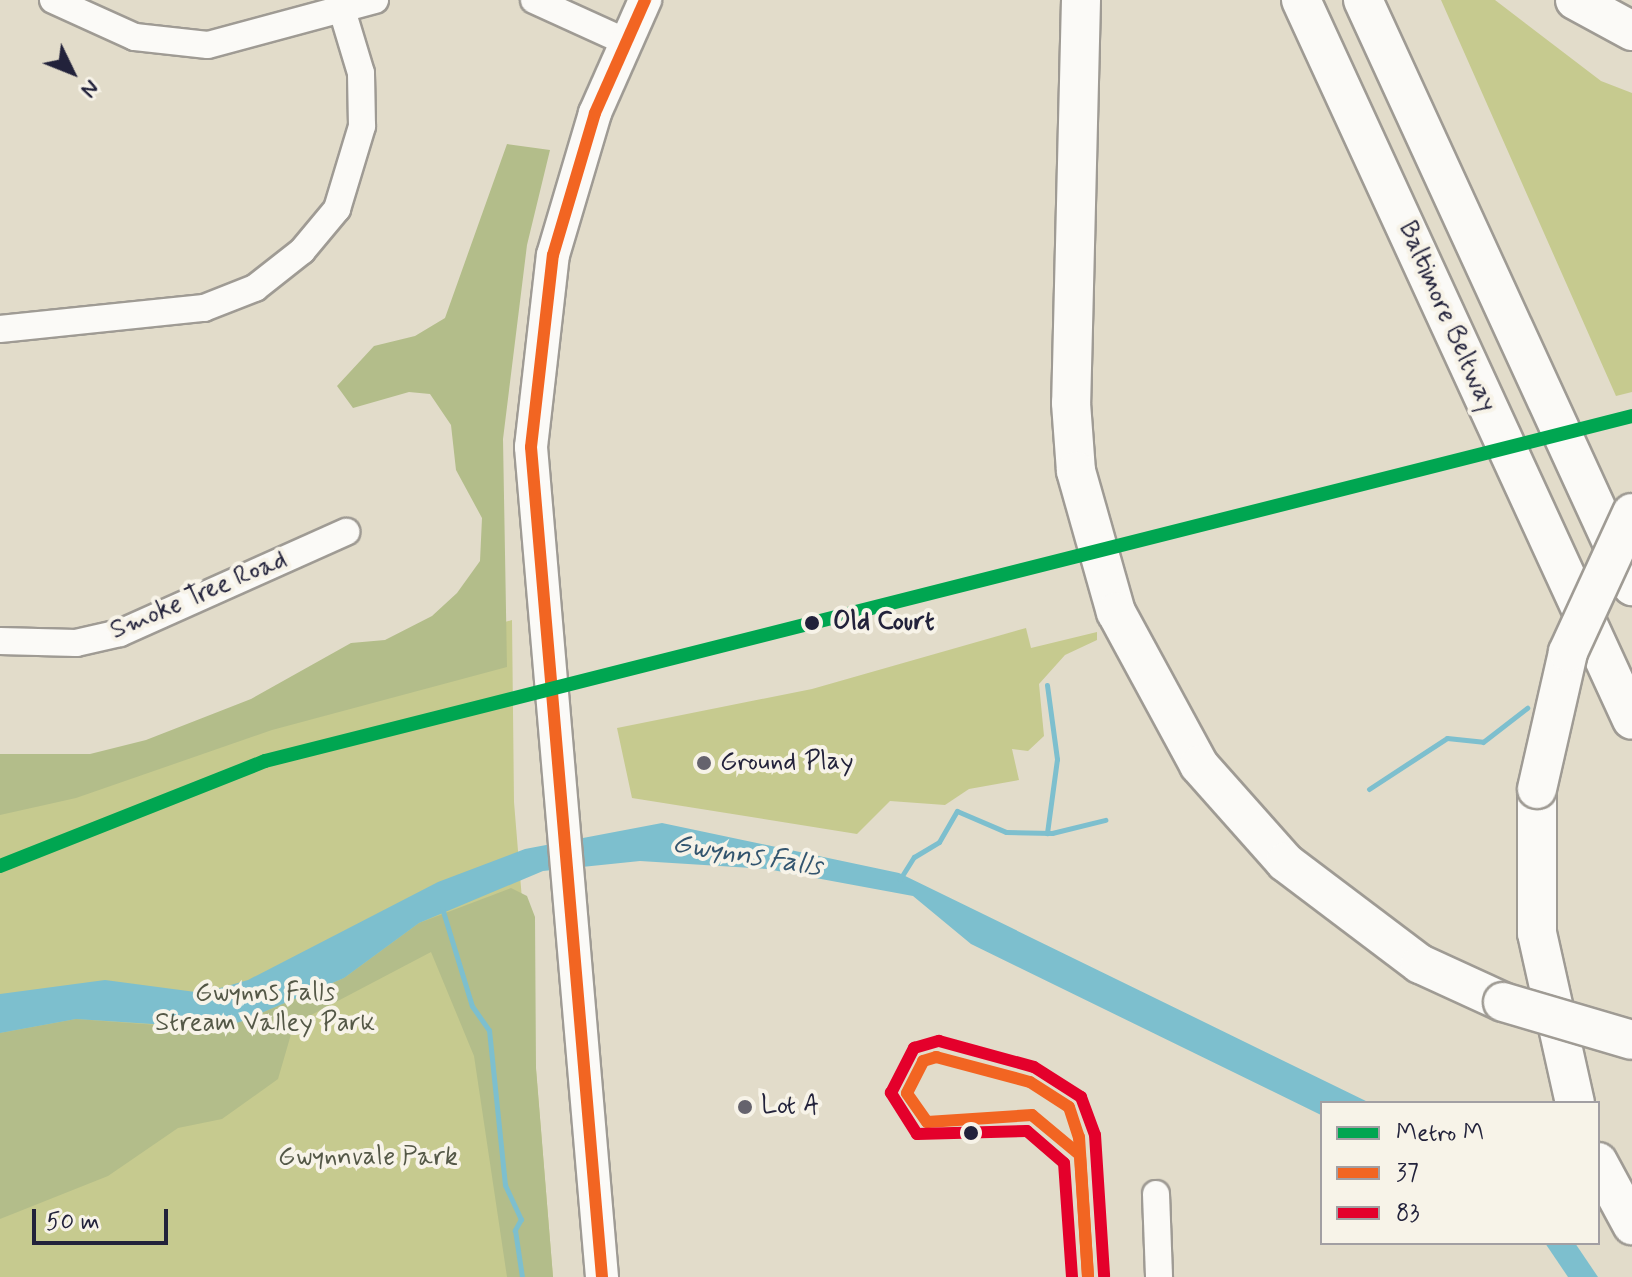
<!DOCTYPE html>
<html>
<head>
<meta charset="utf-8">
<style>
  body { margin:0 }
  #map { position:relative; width:1632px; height:1277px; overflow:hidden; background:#e2dcca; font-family:Mynerve,sans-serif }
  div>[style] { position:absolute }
  .green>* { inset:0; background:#c6ca8f }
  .forest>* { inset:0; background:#b3bd8a }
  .water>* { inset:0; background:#7dbfce }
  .stream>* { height:5px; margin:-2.5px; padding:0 2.5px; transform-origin:2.5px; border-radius:2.5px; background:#7dbfce }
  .roads { filter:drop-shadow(2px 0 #9f9b94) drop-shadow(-2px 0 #9f9b94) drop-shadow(0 2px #9f9b94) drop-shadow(0 -2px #9f9b94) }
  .minor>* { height:26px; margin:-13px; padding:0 13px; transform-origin:13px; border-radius:13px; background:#fbfaf7 }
  .major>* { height:32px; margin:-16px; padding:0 16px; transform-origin:16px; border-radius:16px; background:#fbfaf7 }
  .highway>* { height:38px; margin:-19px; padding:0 19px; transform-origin:19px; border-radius:19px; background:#fbfaf7 }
  .bridges { filter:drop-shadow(2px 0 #9f9b94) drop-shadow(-2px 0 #9f9b94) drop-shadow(0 2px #9f9b94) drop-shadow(0 -2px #9f9b94) }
  .highway-bridge>* { height:38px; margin:-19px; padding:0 19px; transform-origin:19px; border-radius:19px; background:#fbfaf7 }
  .bus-1>* { height:12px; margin:-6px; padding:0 6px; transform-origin:6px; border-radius:6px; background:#f26522 }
  .bus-2>* { height:12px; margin:-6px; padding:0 6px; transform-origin:6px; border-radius:6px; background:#e4002b }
  .metro-1>* { height:14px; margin:-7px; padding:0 7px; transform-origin:7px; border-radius:7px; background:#00a651 }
  .dots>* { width:22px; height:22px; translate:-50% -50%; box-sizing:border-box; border:4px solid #f7f3e8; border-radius:50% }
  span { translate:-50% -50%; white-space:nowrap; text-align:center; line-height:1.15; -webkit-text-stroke:8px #f7f3e8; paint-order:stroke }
  .street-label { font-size:26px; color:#22223b }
  .stop-label { font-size:26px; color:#22223b; font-weight:700 }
  .left { translate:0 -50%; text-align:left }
  .poi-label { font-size:26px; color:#22223b }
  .park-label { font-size:26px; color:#545847 }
  .water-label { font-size:28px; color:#33556f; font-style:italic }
  .legend { position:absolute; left:1320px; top:1101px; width:280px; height:144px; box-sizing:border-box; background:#f7f3e8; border:2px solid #a29fa3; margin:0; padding:10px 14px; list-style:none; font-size:24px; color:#22223b }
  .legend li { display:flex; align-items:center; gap:16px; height:40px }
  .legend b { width:40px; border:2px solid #a29fa3 }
  .north { position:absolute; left:32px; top:32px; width:80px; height:80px; -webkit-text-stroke:6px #f7f3e8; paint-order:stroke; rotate:133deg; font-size:22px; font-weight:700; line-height:32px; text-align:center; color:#22223b }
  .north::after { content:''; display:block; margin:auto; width:28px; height:36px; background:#22223b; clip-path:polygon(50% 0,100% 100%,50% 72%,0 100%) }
  .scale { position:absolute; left:32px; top:1209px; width:136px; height:36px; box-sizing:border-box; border:4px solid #22223b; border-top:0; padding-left:10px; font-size:24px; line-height:28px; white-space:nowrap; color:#22223b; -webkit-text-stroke:6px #f7f3e8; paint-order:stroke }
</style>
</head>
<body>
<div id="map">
  <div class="green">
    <i style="clip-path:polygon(1441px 0,1495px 0,1601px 81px,1632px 93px,1632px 392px,1616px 396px)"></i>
    <i style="clip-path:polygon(512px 620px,514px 802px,553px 1277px,0 1277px,0 769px,82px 776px,402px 652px)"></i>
    <i style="clip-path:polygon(1026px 628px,1031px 648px,1097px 632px,1097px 640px,1065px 655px,1039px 684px,1044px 736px,1028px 751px,1012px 749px,1019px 780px,969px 789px,945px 805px,890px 801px,857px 834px,632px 798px,617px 728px,812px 689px)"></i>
  </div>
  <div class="forest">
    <i style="clip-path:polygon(507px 144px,550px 150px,527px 245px,503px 439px,507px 667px,272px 730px,76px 798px,0 815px,0 754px,90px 754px,146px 740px,251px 699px,351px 643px,385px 640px,432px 616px,457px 593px,480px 561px,482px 518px,456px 470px,451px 425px,430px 394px,409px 392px,353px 408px,337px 386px,374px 346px,415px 336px,445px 318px)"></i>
    <i style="clip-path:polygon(511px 888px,527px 896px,535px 917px,536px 1068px,553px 1277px,507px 1277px,474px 1056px,431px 952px,294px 1024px,278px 1079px,222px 1119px,178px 1128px,108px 1176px,0 1219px,0 1033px,76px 1019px,184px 1027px,240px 1022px,344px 978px,419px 923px)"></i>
  </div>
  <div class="water">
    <i style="clip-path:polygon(662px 823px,899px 873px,1370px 1103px,1322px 1103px,1321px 1115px,971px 944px,913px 896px,767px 869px,640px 861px,543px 871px,419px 923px,344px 978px,240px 1022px,213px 1028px,76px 1019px,0 1033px,0 994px,105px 980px,203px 993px,248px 980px,438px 882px,525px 849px)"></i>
    <i style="clip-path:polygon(1545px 1243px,1575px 1243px,1598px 1277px,1568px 1277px)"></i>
  </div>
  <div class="stream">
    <i style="left:1047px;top:685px;width:75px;rotate:82.3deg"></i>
    <i style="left:1057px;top:759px;width:75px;rotate:97.7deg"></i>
    <i style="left:1369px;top:789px;width:93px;rotate:-33.2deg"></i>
    <i style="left:1447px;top:738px;width:36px;rotate:6deg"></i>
    <i style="left:1483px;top:742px;width:56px;rotate:-37.7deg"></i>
    <i style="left:900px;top:879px;width:26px;rotate:-58deg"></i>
    <i style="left:914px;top:857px;width:29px;rotate:-31deg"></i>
    <i style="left:939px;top:842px;width:36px;rotate:-60deg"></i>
    <i style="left:957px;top:811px;width:53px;rotate:23.2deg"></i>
    <i style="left:1006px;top:832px;width:46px;rotate:1.2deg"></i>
    <i style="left:1052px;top:833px;width:55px;rotate:-13.8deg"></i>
    <i style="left:442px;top:908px;width:102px;rotate:73deg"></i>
    <i style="left:472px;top:1006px;width:29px;rotate:55deg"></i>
    <i style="left:489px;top:1030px;width:156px;rotate:84.1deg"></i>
    <i style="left:505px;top:1185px;width:38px;rotate:65deg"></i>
    <i style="left:521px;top:1219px;width:13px;rotate:119deg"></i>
    <i style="left:515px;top:1230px;width:48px;rotate:81.5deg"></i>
  </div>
  <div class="roads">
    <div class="minor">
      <i style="left:53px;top:0;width:90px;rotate:24.3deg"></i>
      <i style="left:135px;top:37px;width:73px;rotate:6.3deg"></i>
      <i style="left:208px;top:45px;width:173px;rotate:-15.1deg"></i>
      <i style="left:534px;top:0;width:99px;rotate:24.5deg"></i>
      <i style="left:0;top:329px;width:205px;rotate:-5.9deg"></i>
      <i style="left:204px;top:308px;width:55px;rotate:-21.4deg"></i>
      <i style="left:255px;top:288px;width:60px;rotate:-38.2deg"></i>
      <i style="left:302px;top:251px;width:55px;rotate:-50.2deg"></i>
      <i style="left:337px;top:209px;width:87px;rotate:-73.2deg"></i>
      <i style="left:362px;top:126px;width:53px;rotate:-91.1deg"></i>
      <i style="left:361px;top:73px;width:66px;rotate:-106.8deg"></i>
      <i style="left:0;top:641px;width:76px;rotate:1.5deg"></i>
      <i style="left:76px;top:643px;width:45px;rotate:-12.8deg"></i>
      <i style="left:120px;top:633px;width:248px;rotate:-24.1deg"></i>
      <i style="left:1156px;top:1194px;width:83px;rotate:87.9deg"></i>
    </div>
    <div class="major">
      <i style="left:602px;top:1277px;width:833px;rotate:-94.89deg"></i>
      <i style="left:531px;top:447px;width:193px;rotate:-83.5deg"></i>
      <i style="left:553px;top:255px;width:148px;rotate:-73.5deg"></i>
      <i style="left:595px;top:113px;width:124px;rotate:-66.1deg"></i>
    </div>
    <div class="highway">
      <i style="left:1081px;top:0;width:403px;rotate:91.4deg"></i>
      <i style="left:1071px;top:403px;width:68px;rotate:85.8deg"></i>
      <i style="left:1076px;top:471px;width:147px;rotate:74.2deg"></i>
      <i style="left:1116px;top:612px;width:174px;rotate:61.5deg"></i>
      <i style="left:1199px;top:765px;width:130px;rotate:48.4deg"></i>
      <i style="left:1285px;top:862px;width:169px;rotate:37.1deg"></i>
      <i style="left:1420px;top:964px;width:91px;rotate:24.6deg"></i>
      <i style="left:1301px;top:0;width:792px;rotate:65.31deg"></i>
      <i style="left:1363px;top:0;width:645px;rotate:65.34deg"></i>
      <i style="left:1575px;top:0;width:65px;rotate:28.5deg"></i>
      <i style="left:1537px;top:789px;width:144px;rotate:90deg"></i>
      <i style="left:1537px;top:933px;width:174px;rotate:77.4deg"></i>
      <i style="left:1598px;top:1162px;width:72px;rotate:61.6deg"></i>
    </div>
  </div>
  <div class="bridges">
    <div class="highway-bridge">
      <i style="left:1537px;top:789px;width:140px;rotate:-77.2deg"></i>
      <i style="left:1568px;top:652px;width:153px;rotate:-65.3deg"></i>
      <i style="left:1503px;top:1002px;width:134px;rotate:16.4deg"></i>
    </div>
  </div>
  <div class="bus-1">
    <i style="left:936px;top:1057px;width:97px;rotate:14.9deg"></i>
    <i style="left:1030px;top:1082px;width:46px;rotate:32.7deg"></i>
    <i style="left:1069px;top:1107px;width:32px;rotate:72deg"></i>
    <i style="left:1079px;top:1137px;width:140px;rotate:86.3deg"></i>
    <i style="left:1088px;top:1277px;width:122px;rotate:-93.8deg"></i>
    <i style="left:1080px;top:1155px;width:62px;rotate:-140.2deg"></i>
    <i style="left:1032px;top:1115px;width:105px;rotate:176.2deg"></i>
    <i style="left:927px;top:1122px;width:35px;rotate:-125deg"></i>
    <i style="left:907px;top:1093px;width:36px;rotate:-63deg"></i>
    <i style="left:923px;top:1061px;width:14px;rotate:-17deg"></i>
    <i style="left:602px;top:1277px;width:833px;rotate:-94.89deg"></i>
    <i style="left:531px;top:447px;width:193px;rotate:-83.5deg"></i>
    <i style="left:553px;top:255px;width:148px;rotate:-73.5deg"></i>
    <i style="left:595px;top:113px;width:124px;rotate:-66.1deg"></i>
  </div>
  <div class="bus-2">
    <i style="left:1072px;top:1277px;width:114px;rotate:-94deg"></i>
    <i style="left:1064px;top:1163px;width:49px;rotate:-139.1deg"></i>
    <i style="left:1027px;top:1131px;width:110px;rotate:178.4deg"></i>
    <i style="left:917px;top:1134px;width:49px;rotate:-122.4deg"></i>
    <i style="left:891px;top:1093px;width:51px;rotate:-62.9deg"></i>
    <i style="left:914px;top:1048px;width:26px;rotate:-16deg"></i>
    <i style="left:939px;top:1041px;width:98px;rotate:15.3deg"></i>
    <i style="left:1034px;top:1067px;width:56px;rotate:32.6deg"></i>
    <i style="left:1081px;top:1097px;width:40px;rotate:69.8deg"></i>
    <i style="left:1095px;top:1135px;width:141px;rotate:86.3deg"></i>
  </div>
  <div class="metro-1">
    <i style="left:0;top:866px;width:285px;rotate:-21.6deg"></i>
    <i style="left:265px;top:761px;width:1410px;rotate:-14.16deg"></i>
  </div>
  <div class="dots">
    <i style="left:812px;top:623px;background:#22223b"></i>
    <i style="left:704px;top:763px;background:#65636d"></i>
    <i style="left:745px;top:1107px;background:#65636d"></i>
    <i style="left:971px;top:1133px;background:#22223b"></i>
  </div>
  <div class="street-label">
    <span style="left:1446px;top:317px;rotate:66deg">Baltimore Beltway</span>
    <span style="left:199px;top:596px;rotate:-23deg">Smoke Tree Road</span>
  </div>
  <div class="stop-label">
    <span class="left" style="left:833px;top:623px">Old Court</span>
  </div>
  <div class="poi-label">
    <span class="left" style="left:720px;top:763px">Ground Play</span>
    <span class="left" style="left:761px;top:1107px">Lot A</span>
  </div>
  <div class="park-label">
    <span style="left:265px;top:1009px">Gwynns Falls<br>Stream Valley Park</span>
    <span style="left:368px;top:1158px">Gwynnvale Park</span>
  </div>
  <div class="water-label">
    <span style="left:747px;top:856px;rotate:9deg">Gwynns Falls</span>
  </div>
  <ul class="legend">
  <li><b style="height:10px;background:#00a651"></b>Metro M</li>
  <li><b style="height:10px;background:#f26522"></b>37</li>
  <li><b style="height:10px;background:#e4002b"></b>83</li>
  </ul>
  <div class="north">N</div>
  <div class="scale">50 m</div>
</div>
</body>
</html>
